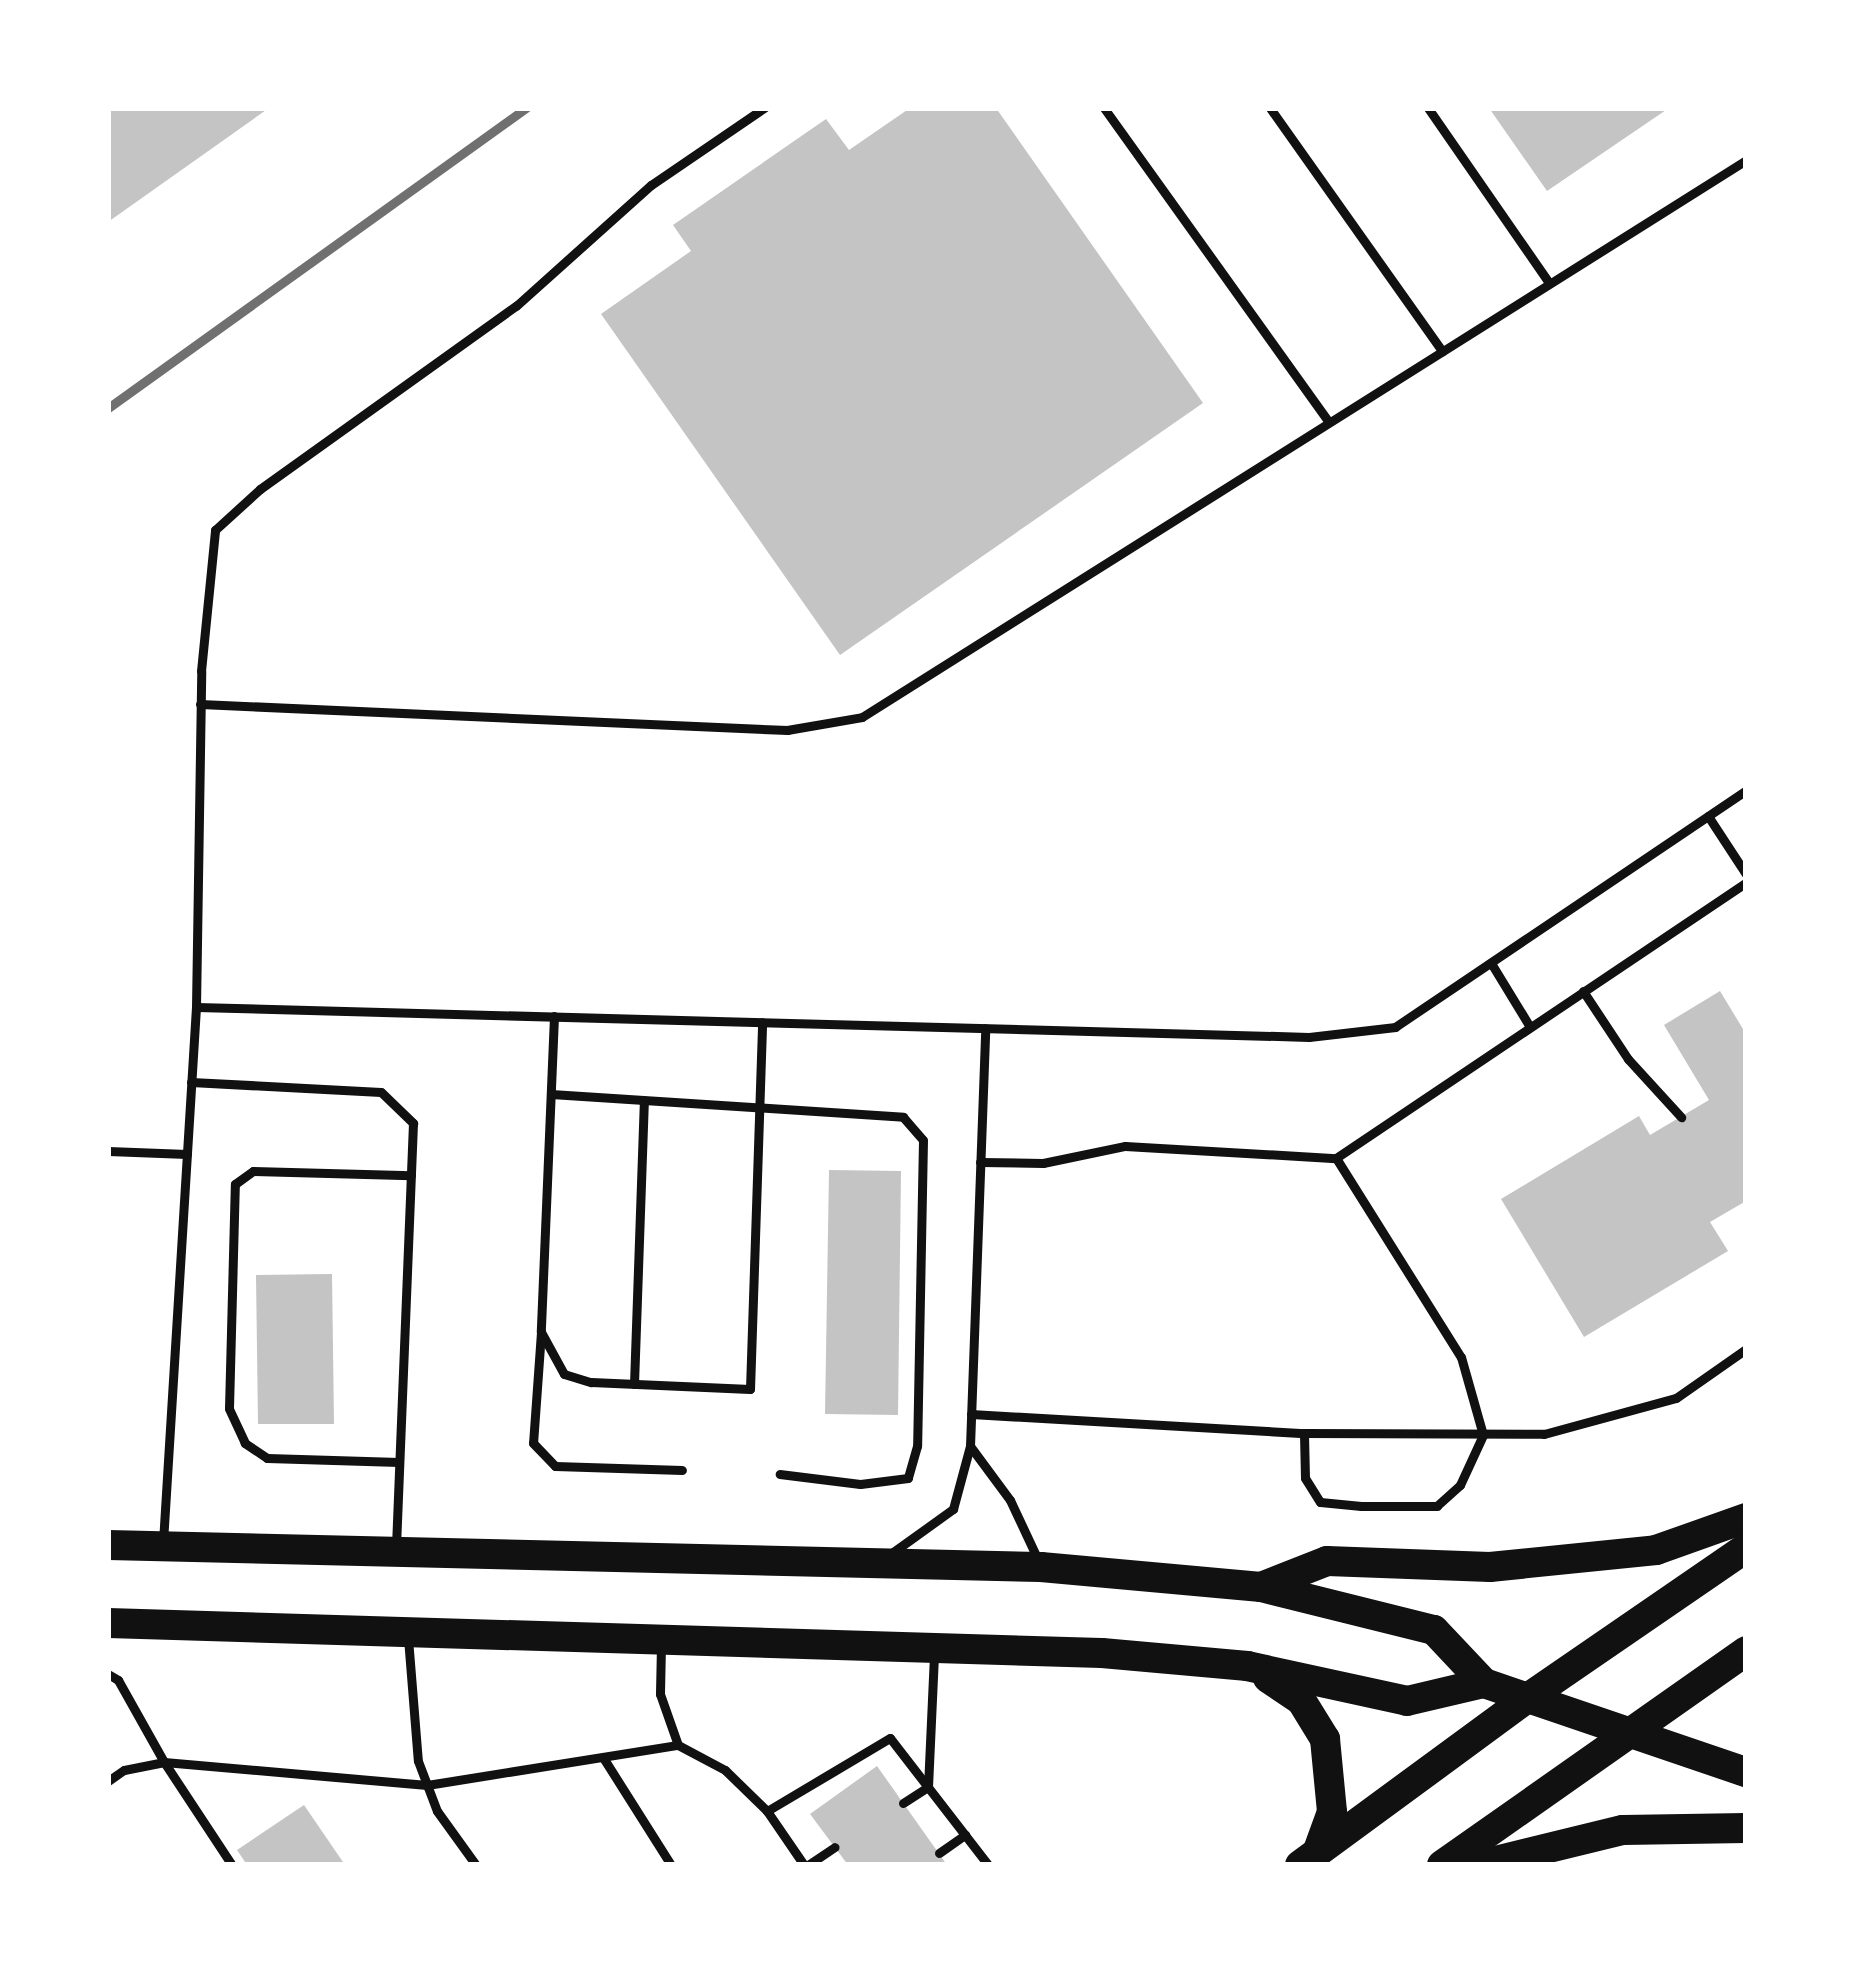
<!DOCTYPE html>
<html>
<head>
<meta charset="utf-8">
<style>
  body { margin:0 }
  #map { position:relative; width:1854px; height:1973px; overflow:hidden; background:#fff; font-family:"IBM Plex Serif",serif }
  div>[style] { position:absolute }
  .building>* { inset:0; background:#c4c4c4 }
  .service>* { height:9px; margin:-4.5px; padding:0 4.5px; transform-origin:4.5px; border-radius:4.5px; background:#111 }
  .primary>* { height:30px; margin:-15px; padding:0 15px; transform-origin:15px; border-radius:15px; background:#111 }
  .rail>* { height:9px; margin:-4.5px; padding:0 4.5px; transform-origin:4.5px; border-radius:4.5px; background:#707070 }
  span { translate:-50% -50%; white-space:nowrap; text-align:center; line-height:1.15; -webkit-text-stroke:9px #fff; paint-order:stroke }
  .frame { position:absolute; inset:0; border:111px solid #fff; pointer-events:none }
</style>
</head>
<body>
<div id="map">
  <div class="building">
    <i style="clip-path:polygon(108px 108px,269px 108px,108px 222px)"></i>
    <i style="clip-path:polygon(910px 108px,996px 108px,1203px 403px,840px 655px,601px 314px,691px 251px,673px 225px,826px 119px,849px 150px)"></i>
    <i style="clip-path:polygon(1489px 108px,1669px 108px,1547px 191px)"></i>
    <i style="clip-path:polygon(1720px 991px,1746px 1034px,1746px 1201px,1710px 1222px,1728px 1251px,1584px 1337px,1501px 1199px,1639px 1116px,1650px 1135px,1709px 1100px,1664px 1025px)"></i>
    <i style="clip-path:polygon(829px 1170px,901px 1171px,898px 1415px,825px 1414px)"></i>
    <i style="clip-path:polygon(332px 1274px,334px 1424px,258px 1424px,256px 1275px)"></i>
    <i style="clip-path:polygon(877px 1766px,947px 1865px,848px 1865px,810px 1814px)"></i>
    <i style="clip-path:polygon(304px 1805px,345px 1865px,247px 1865px,237px 1850px)"></i>
  </div>
  <div class="service">
    <i style="left:1104px;top:108px;width:386px;rotate:54.4deg"></i>
    <i style="left:1270px;top:108px;width:298px;rotate:54.7deg"></i>
    <i style="left:1428px;top:108px;width:213px;rotate:55.3deg"></i>
    <i style="left:200px;top:704px;width:588px;rotate:2.54deg"></i>
    <i style="left:787px;top:730px;width:76px;rotate:-9.8deg"></i>
    <i style="left:862px;top:717px;width:1045px;rotate:-32.21deg"></i>
    <i style="left:1708px;top:816px;width:69px;rotate:56.8deg"></i>
    <i style="left:1491px;top:963px;width:75px;rotate:58.6deg"></i>
    <i style="left:1583px;top:991px;width:82px;rotate:56.5deg"></i>
    <i style="left:1628px;top:1059px;width:79px;rotate:47.6deg"></i>
    <i style="left:196px;top:1007px;width:336px;rotate:-89.1deg"></i>
    <i style="left:201px;top:671px;width:142px;rotate:-84.3deg"></i>
    <i style="left:215px;top:530px;width:61px;rotate:-42.3deg"></i>
    <i style="left:260px;top:489px;width:315px;rotate:-35.6deg"></i>
    <i style="left:516px;top:306px;width:181px;rotate:-41.9deg"></i>
    <i style="left:651px;top:185px;width:137px;rotate:-34.3deg"></i>
    <i style="left:554px;top:1016px;width:316px;rotate:92.4deg"></i>
    <i style="left:541px;top:1332px;width:48px;rotate:61.3deg"></i>
    <i style="left:564px;top:1374px;width:28px;rotate:17deg"></i>
    <i style="left:591px;top:1382px;width:159px;rotate:2.5deg"></i>
    <i style="left:750px;top:1389px;width:367px;rotate:-88.1deg"></i>
    <i style="left:191px;top:1082px;width:190px;rotate:3deg"></i>
    <i style="left:381px;top:1092px;width:45px;rotate:44.1deg"></i>
    <i style="left:413px;top:1123px;width:425px;rotate:92.3deg"></i>
    <i style="left:551px;top:1094px;width:353px;rotate:3.7deg"></i>
    <i style="left:903px;top:1117px;width:30px;rotate:49deg"></i>
    <i style="left:923px;top:1140px;width:306px;rotate:91.1deg"></i>
    <i style="left:917px;top:1446px;width:33px;rotate:106deg"></i>
    <i style="left:908px;top:1478px;width:48px;rotate:172.9deg"></i>
    <i style="left:860px;top:1484px;width:81px;rotate:-172.9deg"></i>
    <i style="left:108px;top:1151px;width:79px;rotate:2.2deg"></i>
    <i style="left:1336px;top:1158px;width:494px;rotate:-33.9deg"></i>
    <i style="left:980px;top:1162px;width:63px;rotate:0.9deg"></i>
    <i style="left:1043px;top:1163px;width:84px;rotate:-11.7deg"></i>
    <i style="left:1125px;top:1146px;width:211px;rotate:3.3deg"></i>
    <i style="left:1336px;top:1158px;width:235px;rotate:57.9deg"></i>
    <i style="left:1461px;top:1357px;width:81px;rotate:74.2deg"></i>
    <i style="left:1483px;top:1435px;width:55px;rotate:114.7deg"></i>
    <i style="left:1460px;top:1485px;width:31px;rotate:138deg"></i>
    <i style="left:1437px;top:1506px;width:76px;rotate:180deg"></i>
    <i style="left:1361px;top:1506px;width:41px;rotate:-174.4deg"></i>
    <i style="left:1320px;top:1502px;width:28px;rotate:-122deg"></i>
    <i style="left:1305px;top:1478px;width:45px;rotate:-91.3deg"></i>
    <i style="left:541px;top:1332px;width:111px;rotate:94.1deg"></i>
    <i style="left:533px;top:1443px;width:32px;rotate:46deg"></i>
    <i style="left:555px;top:1466px;width:127px;rotate:1.8deg"></i>
    <i style="left:634px;top:1384px;width:284px;rotate:-88deg"></i>
    <i style="left:971px;top:1414px;width:334px;rotate:3.3deg"></i>
    <i style="left:1304px;top:1433px;width:240px;rotate:0.2deg"></i>
    <i style="left:1544px;top:1434px;width:137px;rotate:-15.3deg"></i>
    <i style="left:1676px;top:1398px;width:85px;rotate:-35deg"></i>
    <i style="left:970px;top:1446px;width:67px;rotate:53.5deg"></i>
    <i style="left:1010px;top:1500px;width:68px;rotate:64.9deg"></i>
    <i style="left:399px;top:1462px;width:132px;rotate:-178.3deg"></i>
    <i style="left:267px;top:1458px;width:27px;rotate:-146deg"></i>
    <i style="left:245px;top:1443px;width:38px;rotate:-115deg"></i>
    <i style="left:229px;top:1408px;width:224px;rotate:-88.5deg"></i>
    <i style="left:235px;top:1184px;width:22px;rotate:-36deg"></i>
    <i style="left:253px;top:1171px;width:158px;rotate:1.5deg"></i>
    <i style="left:163px;top:1542px;width:536px;rotate:-86.47deg"></i>
    <i style="left:196px;top:1007px;width:1113px;rotate:1.54deg"></i>
    <i style="left:1309px;top:1037px;width:87px;rotate:-6.6deg"></i>
    <i style="left:1395px;top:1027px;width:424px;rotate:-34deg"></i>
    <i style="left:889px;top:1555px;width:79px;rotate:-35.7deg"></i>
    <i style="left:953px;top:1509px;width:65px;rotate:-74.9deg"></i>
    <i style="left:970px;top:1446px;width:418px;rotate:-87.9deg"></i>
    <i style="left:408px;top:1638px;width:123px;rotate:85.4deg"></i>
    <i style="left:418px;top:1761px;width:53px;rotate:69.2deg"></i>
    <i style="left:437px;top:1811px;width:67px;rotate:54.2deg"></i>
    <i style="left:661px;top:1645px;width:49px;rotate:91.2deg"></i>
    <i style="left:660px;top:1694px;width:54px;rotate:70.6deg"></i>
    <i style="left:678px;top:1745px;width:53px;rotate:28deg"></i>
    <i style="left:725px;top:1770px;width:59px;rotate:44.3deg"></i>
    <i style="left:767px;top:1811px;width:65px;rotate:55.6deg"></i>
    <i style="left:108px;top:1674px;width:12px;rotate:31deg"></i>
    <i style="left:118px;top:1680px;width:94px;rotate:60.7deg"></i>
    <i style="left:164px;top:1762px;width:123px;rotate:56.6deg"></i>
    <i style="left:604px;top:1759px;width:125px;rotate:57.7deg"></i>
    <i style="left:108px;top:1781px;width:19px;rotate:-35deg"></i>
    <i style="left:124px;top:1770px;width:41px;rotate:-11.3deg"></i>
    <i style="left:164px;top:1762px;width:264px;rotate:5deg"></i>
    <i style="left:427px;top:1785px;width:254px;rotate:-9.1deg"></i>
    <i style="left:903px;top:1803px;width:30px;rotate:-33deg"></i>
    <i style="left:928px;top:1787px;width:134px;rotate:-87.4deg"></i>
    <i style="left:767px;top:1811px;width:143px;rotate:-30.7deg"></i>
    <i style="left:890px;top:1738px;width:160px;rotate:52.3deg"></i>
    <i style="left:939px;top:1853px;width:32px;rotate:-35deg"></i>
    <i style="left:808px;top:1865px;width:32px;rotate:-34deg"></i>
  </div>
  <div class="primary">
    <i style="left:108px;top:1545px;width:933px;rotate:1.35deg"></i>
    <i style="left:1041px;top:1567px;width:221px;rotate:5.2deg"></i>
    <i style="left:1261px;top:1587px;width:178px;rotate:14deg"></i>
    <i style="left:1434px;top:1630px;width:73px;rotate:46.7deg"></i>
    <i style="left:1484px;top:1683px;width:277px;rotate:18.8deg"></i>
    <i style="left:1261px;top:1587px;width:71px;rotate:-21.5deg"></i>
    <i style="left:1327px;top:1561px;width:163px;rotate:2.1deg"></i>
    <i style="left:1490px;top:1567px;width:167px;rotate:-5.8deg"></i>
    <i style="left:1656px;top:1550px;width:96px;rotate:-19.6deg"></i>
    <i style="left:108px;top:1623px;width:994px;rotate:1.73deg"></i>
    <i style="left:1102px;top:1653px;width:146px;rotate:5.1deg"></i>
    <i style="left:1247px;top:1666px;width:164px;rotate:12.3deg"></i>
    <i style="left:1407px;top:1701px;width:79px;rotate:-13.2deg"></i>
    <i style="left:1268px;top:1678px;width:40px;rotate:34deg"></i>
    <i style="left:1301px;top:1700px;width:46px;rotate:58.4deg"></i>
    <i style="left:1325px;top:1739px;width:73px;rotate:84.5deg"></i>
    <i style="left:1332px;top:1812px;width:44px;rotate:110.1deg"></i>
    <i style="left:1300px;top:1865px;width:280px;rotate:-36.3deg"></i>
    <i style="left:1526px;top:1699px;width:267px;rotate:-34.5deg"></i>
    <i style="left:1442px;top:1865px;width:372px;rotate:-35.1deg"></i>
    <i style="left:1479px;top:1865px;width:148px;rotate:-13.7deg"></i>
    <i style="left:1623px;top:1830px;width:123px;rotate:-0.9deg"></i>
  </div>
  <div class="rail">
    <i style="left:108px;top:408px;width:515px;rotate:-35.67deg"></i>
  </div>
  <div class="frame"></div>
</div>
</body>
</html>
